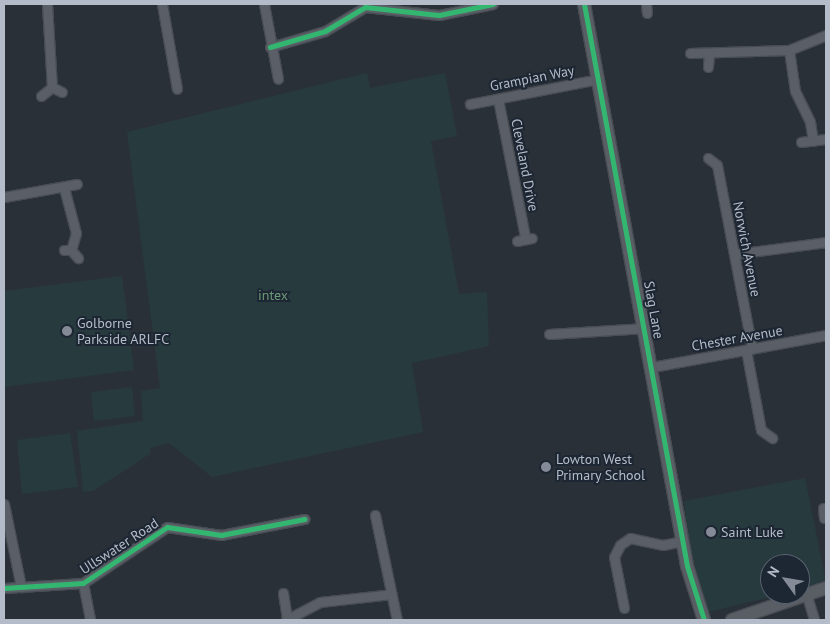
<!DOCTYPE html>
<html>
<head>
<meta charset="utf-8">
<style>
  body { margin:0 }
  #map { position:relative; width:830px; height:624px; overflow:hidden; background:#2a3038; font-family:"PT Sans",sans-serif }
  div>[style] { position:absolute }
  .green>* { inset:0; background:#273a3e }
  .roads { filter:drop-shadow(1px 0 #484c53) drop-shadow(-1px 0 #484c53) drop-shadow(0 1px #484c53) drop-shadow(0 -1px #484c53) }
  .street>* { height:9px; margin:-4.5px; padding:0 4.5px; transform-origin:4.5px; border-radius:4.5px; background:#5a5e66 }
  .secondary>* { height:12px; margin:-6px; padding:0 6px; transform-origin:6px; border-radius:6px; background:#595d64 }
  .cycleway>* { height:5px; margin:-2.5px; padding:0 2.5px; transform-origin:2.5px; border-radius:2.5px; background:#33b770 }
  .dots>* { width:14px; height:14px; translate:-50% -50%; box-sizing:border-box; border:2px solid #1d2633; border-radius:50% }
  span { translate:-50% -50%; white-space:nowrap; text-align:center; line-height:1.15; -webkit-text-stroke:4px #1d2633; paint-order:stroke }
  .street-label { font-size:14px; color:#b4bcc9 }
  .park-label { font-size:14px; color:#6b9a76 }
  .poi-label { font-size:14px; color:#b4bcc9 }
  .left { translate:0 -50%; text-align:left }
  .frame { position:absolute; inset:0; border:5px solid #b4bcc9; pointer-events:none }
  .north { position:absolute; left:760px; top:554px; width:50px; height:50px; box-sizing:border-box; background:#1d2633; border:1px solid #59626f; border-radius:50%; rotate:302deg; font-size:14px; font-weight:700; line-height:20px; text-align:center; color:#b4bcc9 }
  .north::after { content:''; display:block; margin:auto; width:18px; height:22px; background:#848b96; clip-path:polygon(50% 0,100% 100%,50% 72%,0 100%) }
</style>
</head>
<body>
<div id="map">
  <div class="green">
    <i style="clip-path:polygon(367px 73px,370px 88px,445px 73px,457px 136px,431px 141px,459px 294px,487px 292px,489px 346px,412px 363px,423px 432px,212px 477px,169px 443px,150px 448px,150px 454px,93px 491px,83px 492px,77px 431px,143px 421px,141px 391px,160px 388px,127px 132px)"></i>
    <i style="clip-path:polygon(122px 276px,134px 370px,4px 387px,4px 291px)"></i>
    <i style="clip-path:polygon(132px 387px,135px 416px,94px 421px,91px 392px)"></i>
    <i style="clip-path:polygon(70px 433px,78px 487px,22px 494px,17px 440px)"></i>
    <i style="clip-path:polygon(805px 478px,826px 582px,800px 589px,800px 564px,770px 564px,770px 594px,783px 594px,708px 612px,691px 566px,684px 501px)"></i>
  </div>
  <div class="roads">
    <div class="street">
      <i style="left:47px;top:4px;width:83px;rotate:86.6deg"></i>
      <i style="left:162px;top:4px;width:86px;rotate:80deg"></i>
      <i style="left:264px;top:4px;width:76px;rotate:79.4deg"></i>
      <i style="left:646px;top:4px;width:9px;rotate:84deg"></i>
      <i style="left:270px;top:47px;width:57px;rotate:-16.2deg"></i>
      <i style="left:325px;top:31px;width:47px;rotate:-31deg"></i>
      <i style="left:365px;top:7px;width:74px;rotate:6.2deg"></i>
      <i style="left:439px;top:15px;width:55px;rotate:-11.5deg"></i>
      <i style="left:789px;top:50px;width:41px;rotate:81.7deg"></i>
      <i style="left:795px;top:91px;width:34px;rotate:64deg"></i>
      <i style="left:810px;top:122px;width:19px;rotate:81deg"></i>
      <i style="left:690px;top:53px;width:99px;rotate:-1.7deg"></i>
      <i style="left:789px;top:50px;width:40px;rotate:-22deg"></i>
      <i style="left:708px;top:67px;width:14px;rotate:-86deg"></i>
      <i style="left:41px;top:96px;width:14px;rotate:-39deg"></i>
      <i style="left:52px;top:87px;width:11px;rotate:27deg"></i>
      <i style="left:498px;top:99px;width:140px;rotate:78.9deg"></i>
      <i style="left:470px;top:104px;width:131px;rotate:-11deg"></i>
      <i style="left:801px;top:142px;width:25px;rotate:-7deg"></i>
      <i style="left:708px;top:158px;width:11px;rotate:38deg"></i>
      <i style="left:717px;top:165px;width:187px;rotate:79.2deg"></i>
      <i style="left:64px;top:188px;width:47px;rotate:75.1deg"></i>
      <i style="left:76px;top:233px;width:18px;rotate:106deg"></i>
      <i style="left:4px;top:197px;width:74px;rotate:-10.1deg"></i>
      <i style="left:517px;top:241px;width:15px;rotate:-11deg"></i>
      <i style="left:64px;top:250px;width:7px"></i>
      <i style="left:71px;top:250px;width:11px;rotate:49deg"></i>
      <i style="left:735px;top:254px;width:92px;rotate:-7.5deg"></i>
      <i style="left:549px;top:334px;width:97px;rotate:-3.5deg"></i>
      <i style="left:746px;top:350px;width:81px;rotate:79.4deg"></i>
      <i style="left:761px;top:430px;width:14px;rotate:36deg"></i>
      <i style="left:652px;top:367px;width:177px;rotate:-10.4deg"></i>
      <i style="left:4px;top:504px;width:85px;rotate:78.4deg"></i>
      <i style="left:823px;top:508px;width:10px;rotate:84deg"></i>
      <i style="left:375px;top:515px;width:107px;rotate:78.2deg"></i>
      <i style="left:83px;top:583px;width:38px;rotate:79deg"></i>
      <i style="left:4px;top:588px;width:79px;rotate:-3.6deg"></i>
      <i style="left:83px;top:583px;width:101px;rotate:-33.7deg"></i>
      <i style="left:167px;top:527px;width:55px;rotate:8.4deg"></i>
      <i style="left:221px;top:535px;width:85px;rotate:-10.9deg"></i>
      <i style="left:283px;top:593px;width:26px;rotate:81deg"></i>
      <i style="left:806px;top:593px;width:28px;rotate:73deg"></i>
      <i style="left:624px;top:608px;width:52px;rotate:-101.1deg"></i>
      <i style="left:614px;top:557px;width:13px;rotate:-63deg"></i>
      <i style="left:620px;top:545px;width:12px;rotate:-35deg"></i>
      <i style="left:630px;top:538px;width:34px;rotate:12deg"></i>
      <i style="left:663px;top:545px;width:19px;rotate:-12deg"></i>
      <i style="left:286px;top:620px;width:38px;rotate:-28deg"></i>
      <i style="left:320px;top:602px;width:72px;rotate:-6.3deg"></i>
    </div>
    <div class="secondary">
      <i style="left:584px;top:4px;width:571px;rotate:79.61deg"></i>
      <i style="left:687px;top:566px;width:57px;rotate:72.5deg"></i>
      <i style="left:732px;top:620px;width:99px;rotate:-18.8deg"></i>
    </div>
  </div>
  <div class="cycleway">
    <i style="left:584px;top:4px;width:571px;rotate:79.61deg"></i>
    <i style="left:687px;top:566px;width:57px;rotate:72.5deg"></i>
    <i style="left:270px;top:47px;width:57px;rotate:-16.2deg"></i>
    <i style="left:325px;top:31px;width:47px;rotate:-31deg"></i>
    <i style="left:365px;top:7px;width:74px;rotate:6.2deg"></i>
    <i style="left:439px;top:15px;width:55px;rotate:-11.5deg"></i>
    <i style="left:4px;top:588px;width:79px;rotate:-3.6deg"></i>
    <i style="left:83px;top:583px;width:101px;rotate:-33.7deg"></i>
    <i style="left:167px;top:527px;width:55px;rotate:8.4deg"></i>
    <i style="left:221px;top:535px;width:85px;rotate:-10.9deg"></i>
  </div>
  <div class="dots">
    <i style="left:67px;top:331px;background:#848b96"></i>
    <i style="left:546px;top:467px;background:#848b96"></i>
    <i style="left:711px;top:532px;background:#848b96"></i>
  </div>
  <div class="street-label">
    <span style="left:532px;top:78px;rotate:-11deg">Grampian Way</span>
    <span style="left:525px;top:165px;rotate:79deg">Cleveland Drive</span>
    <span style="left:747px;top:249px;rotate:79deg">Norwich Avenue</span>
    <span style="left:654px;top:310px;rotate:80deg">Slag Lane</span>
    <span style="left:737px;top:338px;rotate:-10deg">Chester Avenue</span>
    <span style="left:119px;top:546px;rotate:-33deg">Ullswater Road</span>
  </div>
  <div class="park-label">
    <span style="left:273px;top:295px">intex</span>
  </div>
  <div class="poi-label">
    <span class="left" style="left:77px;top:331px">Golborne<br>Parkside ARLFC</span>
    <span class="left" style="left:556px;top:467px">Lowton West<br>Primary School</span>
    <span class="left" style="left:721px;top:532px">Saint Luke</span>
  </div>
  <div class="frame"></div>
  <div class="north">N</div>
</div>
</body>
</html>
